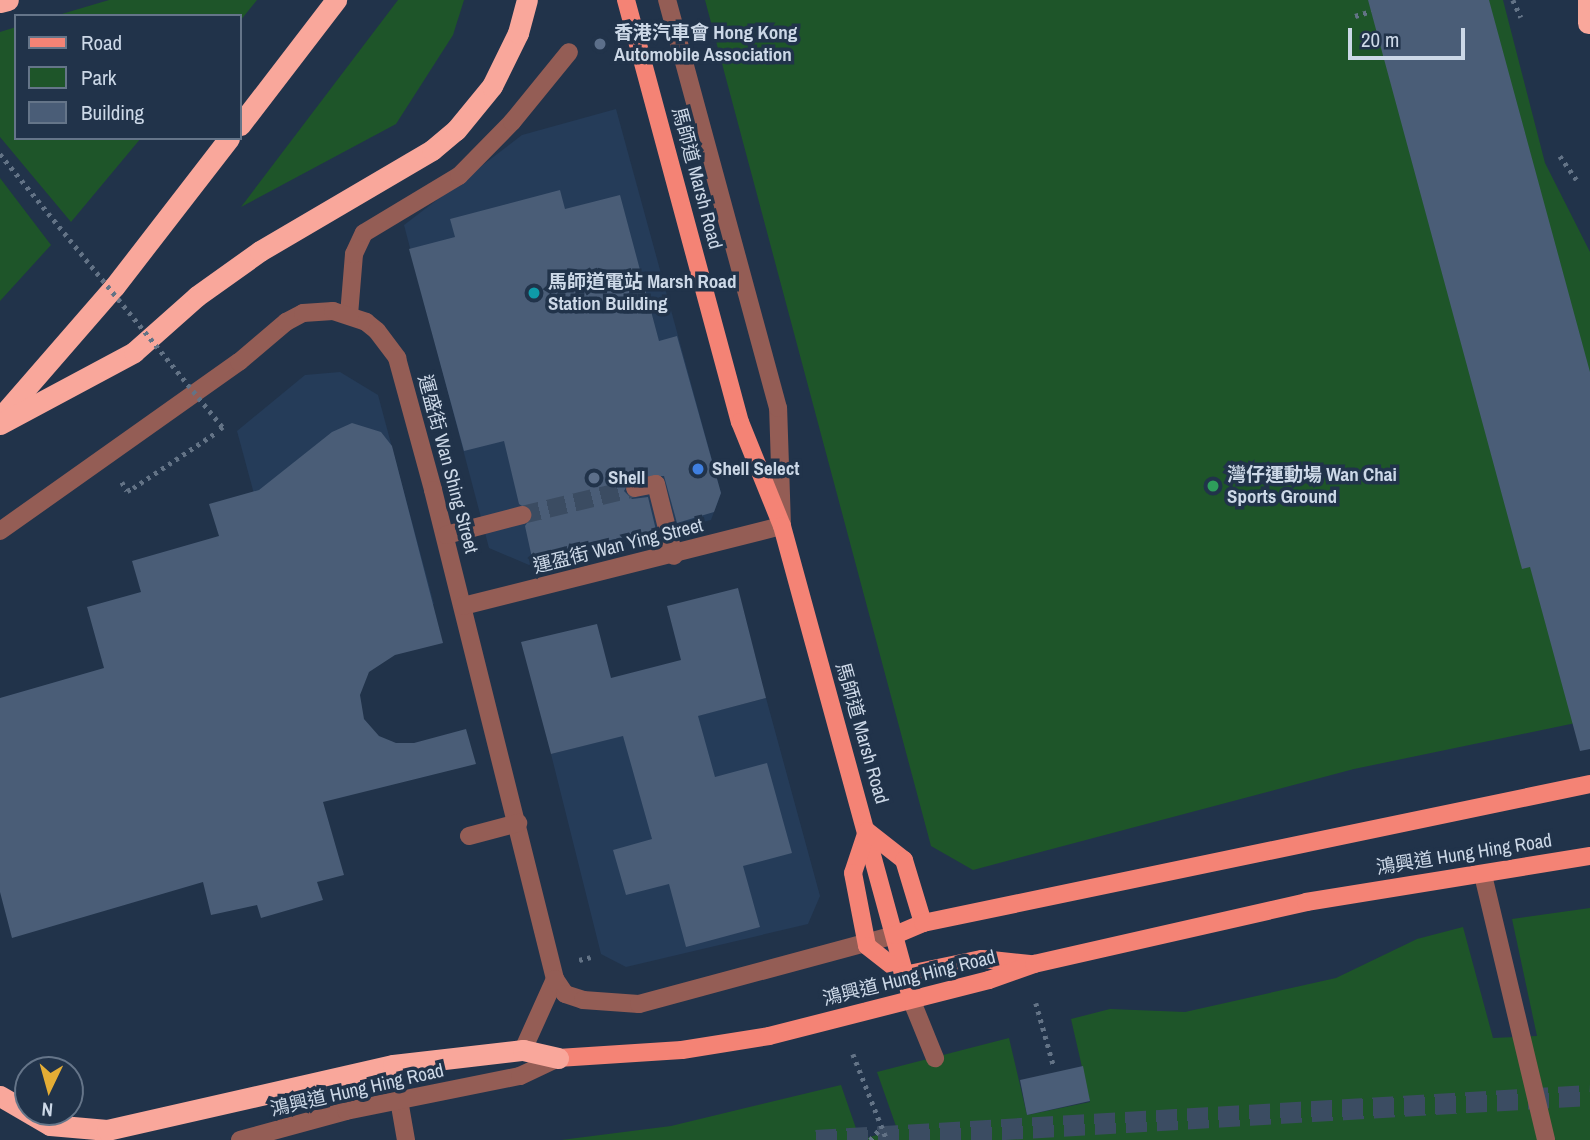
<!DOCTYPE html>
<html>
<head>
<meta charset="utf-8">
<style>
  body { margin:0 }
  #map { position:relative; width:1590px; height:1140px; overflow:hidden; background:#21334a; font-family:"Archivo Narrow","Noto Sans TC",sans-serif }
  div>[style] { position:absolute }
  .built>* { inset:0; background:#253c59 }
  .green>* { inset:0; background:#1e5529 }
  .building>* { inset:0; background:#4a5d77 }
  .minor-tunnel>* { height:18px; margin-top:-9px; transform-origin:0; background:repeating-linear-gradient(90deg,#3b4c62 0 18px,transparent 0 27px) }
  .highway-tunnel>* { height:21px; margin-top:-10.5px; transform-origin:0; background:repeating-linear-gradient(90deg,#3b4c62 0 21px,transparent 0 31px) }
  .path>* { height:4.5px; margin-top:-2.25px; transform-origin:0; background:repeating-linear-gradient(90deg,#637386 0 3.5px,transparent 0 8.5px) }
  .minor>* { height:18px; margin:-9px; padding:0 9px; transform-origin:9px; border-radius:9px; background:#945d55 }
  .major>* { height:18px; margin:-9px; padding:0 9px; transform-origin:9px; border-radius:9px; background:#f48375 }
  .highway>* { height:21px; margin:-10.5px; padding:0 10.5px; transform-origin:10.5px; border-radius:10.5px; background:#f9a79b }
  .path-bridge>* { height:4.5px; margin-top:-2.25px; transform-origin:0; background:repeating-linear-gradient(90deg,#637386 0 3.5px,transparent 0 8.5px) }
  .dots>* { width:19px; height:19px; translate:-50% -50%; box-sizing:border-box; border:4px solid #21334a; border-radius:50% }
  span { translate:-50% -50%; white-space:nowrap; text-align:center; line-height:1.15; -webkit-text-stroke:7px #21334a; paint-order:stroke }
  .poi-label { font-size:19px; color:#ccd8e7; font-weight:700 }
  .left { translate:0 -50%; text-align:left }
  .street-label { font-size:19px; color:#ccd8e7 }
  .legend { position:absolute; left:14px; top:14px; width:228px; height:126px; box-sizing:border-box; background:#21334a; border:2px solid #657589; margin:0; padding:9px 12px; list-style:none; font-size:21px; color:#ccd8e7 }
  .legend li { display:flex; align-items:center; gap:14px; height:35px }
  .legend b { width:35px; border:2px solid #657589 }
  .north { position:absolute; left:14px; top:1056px; width:70px; height:70px; box-sizing:border-box; background:#21334a; border:2px solid #657589; border-radius:50%; rotate:185deg; font-size:19px; font-weight:700; line-height:28px; text-align:center; color:#ccd8e7 }
  .north::after { content:''; display:block; margin:auto; width:24px; height:32px; background:#e4ad35; clip-path:polygon(50% 0,100% 100%,50% 72%,0 100%) }
  .scale { position:absolute; left:1348px; top:28px; width:117px; height:32px; box-sizing:border-box; border:4px solid #ccd8e7; border-top:0; padding-left:9px; font-size:21px; line-height:24px; white-space:nowrap; color:#ccd8e7; -webkit-text-stroke:5px #21334a; paint-order:stroke }
</style>
</head>
<body>
<div id="map">
  <div class="built">
    <i style="clip-path:polygon(616px 109px,721px 493px,711px 520px,529px 565px,489px 548px,404px 225px,522px 135px)"></i>
    <i style="clip-path:polygon(340px 372px,378px 395px,434px 604px,294px 642px,237px 431px,305px 375px)"></i>
    <i style="clip-path:polygon(766px 698px,820px 896px,808px 924px,626px 967px,601px 954px,551px 754px)"></i>
  </div>
  <div class="green">
    <i style="clip-path:polygon(109px 0,257px 0,240px 21px,240px 16px,55px 16px)"></i>
    <i style="clip-path:polygon(398px 0,464px 0,453px 35px,396px 124px,241px 207px)"></i>
    <i style="clip-path:polygon(705px 0,1503px 0,1545px 163px,1590px 252px,1590px 720px,1354px 769px,973px 870px,931px 846px)"></i>
    <i style="clip-path:polygon(16px 27px,16px 138px,141px 138px,71px 222px,0 137px,0 32px)"></i>
    <i style="clip-path:polygon(0 178px,51px 245px,0 301px)"></i>
    <i style="clip-path:polygon(1590px 908px,1590px 1140px,561px 1140px,671px 1126px,841px 1085px,860px 1140px,897px 1129px,877px 1072px,1009px 1038px,1027px 1115px,1090px 1102px,1071px 1019px,1110px 1009px,1185px 1012px,1336px 978px,1417px 939px,1463px 927px,1493px 1038px,1537px 1036px,1512px 919px)"></i>
  </div>
  <div class="building">
    <i style="clip-path:polygon(1368px 0,1489px 0,1590px 372px,1590px 749px,1580px 751px,1530px 567px,1522px 569px)"></i>
    <i style="clip-path:polygon(560px 190px,565px 209px,620px 195px,659px 341px,677px 336px,721px 493px,714px 512px,677px 523px,664px 476px,632px 477px,624px 491px,632px 499px,648px 497px,656px 530px,532px 558px,525px 526px,533px 513px,519px 504px,504px 441px,464px 451px,409px 249px,455px 237px,450px 219px)"></i>
    <i style="clip-path:polygon(352px 423px,381px 432px,392px 446px,443px 643px,395px 655px,369px 672px,360px 695px,364px 719px,379px 736px,396px 743px,414px 743px,466px 729px,476px 764px,323px 802px,344px 875px,317px 882px,323px 900px,261px 918px,257px 905px,211px 915px,203px 882px,12px 938px,0 892px,0 698px,104px 668px,87px 607px,141px 592px,132px 561px,219px 536px,209px 504px,259px 490px,332px 432px)"></i>
    <i style="clip-path:polygon(738px 588px,766px 698px,698px 716px,715px 777px,767px 763px,792px 853px,743px 866px,760px 927px,686px 947px,669px 884px,626px 895px,613px 850px,652px 839px,623px 736px,551px 754px,521px 642px,597px 624px,611px 678px,681px 660px,667px 606px)"></i>
    <i style="clip-path:polygon(1083px 1066px,1090px 1101px,1027px 1115px,1020px 1080px)"></i>
  </div>
  <div class="minor-tunnel">
    <i style="left:522px;top:515px;width:116px;rotate:-13.4deg"></i>
  </div>
  <div class="highway-tunnel">
    <i style="left:816px;top:1140px;width:775px;rotate:-3.33deg"></i>
  </div>
  <div class="path">
    <i style="left:1513px;top:0;width:19px;rotate:65deg"></i>
    <i style="left:1355px;top:16px;width:17px;rotate:-17deg"></i>
    <i style="left:1560px;top:156px;width:29px;rotate:55deg"></i>
    <i style="left:122px;top:482px;width:10px;rotate:61deg"></i>
    <i style="left:127px;top:491px;width:7px;rotate:-27deg"></i>
    <i style="left:133px;top:488px;width:101px;rotate:-33.7deg"></i>
    <i style="left:579px;top:960px;width:12px;rotate:-14deg"></i>
    <i style="left:1036px;top:1003px;width:66px;rotate:74.3deg"></i>
    <i style="left:853px;top:1054px;width:92px;rotate:68.4deg"></i>
    <i style="left:870px;top:1140px;width:13px;rotate:-48deg"></i>
  </div>
  <div class="minor">
    <i style="left:349px;top:315px;width:61px;rotate:-85.3deg"></i>
    <i style="left:354px;top:254px;width:23px;rotate:-65deg"></i>
    <i style="left:364px;top:233px;width:111px;rotate:-31deg"></i>
    <i style="left:459px;top:176px;width:76px;rotate:-45.5deg"></i>
    <i style="left:512px;top:122px;width:90px;rotate:-50.8deg"></i>
    <i style="left:635px;top:488px;width:21px;rotate:-11deg"></i>
    <i style="left:656px;top:484px;width:74px;rotate:76deg"></i>
    <i style="left:0;top:531px;width:293px;rotate:-35.3deg"></i>
    <i style="left:239px;top:362px;width:62px;rotate:-40.4deg"></i>
    <i style="left:286px;top:322px;width:19px;rotate:-28deg"></i>
    <i style="left:303px;top:313px;width:30px;rotate:-4deg"></i>
    <i style="left:333px;top:311px;width:35px;rotate:18deg"></i>
    <i style="left:366px;top:322px;width:14px;rotate:39deg"></i>
    <i style="left:377px;top:331px;width:34px;rotate:53deg"></i>
    <i style="left:397px;top:358px;width:137px;rotate:74.7deg"></i>
    <i style="left:433px;top:490px;width:504px;rotate:75.99deg"></i>
    <i style="left:555px;top:979px;width:78px;rotate:114.3deg"></i>
    <i style="left:446px;top:535px;width:79px;rotate:-14.7deg"></i>
    <i style="left:463px;top:606px;width:329px;rotate:-14.1deg"></i>
    <i style="left:782px;top:526px;width:118px;rotate:-91.9deg"></i>
    <i style="left:778px;top:408px;width:423px;rotate:-105.2deg"></i>
    <i style="left:469px;top:836px;width:51px;rotate:-14.9deg"></i>
    <i style="left:1483px;top:875px;width:272px;rotate:76.6deg"></i>
    <i style="left:555px;top:979px;width:18px;rotate:56deg"></i>
    <i style="left:565px;top:994px;width:19px;rotate:18deg"></i>
    <i style="left:583px;top:1000px;width:56px;rotate:4.1deg"></i>
    <i style="left:639px;top:1004px;width:265px;rotate:-15.1deg"></i>
    <i style="left:911px;top:999px;width:64px;rotate:67.9deg"></i>
    <i style="left:399px;top:1100px;width:41px;rotate:80.1deg"></i>
    <i style="left:240px;top:1140px;width:110px;rotate:-15.3deg"></i>
    <i style="left:346px;top:1111px;width:177px;rotate:-11.4deg"></i>
    <i style="left:520px;top:1076px;width:42px;rotate:-25.3deg"></i>
  </div>
  <div class="major">
    <i style="left:626px;top:0;width:437px;rotate:74.9deg"></i>
    <i style="left:740px;top:422px;width:112px;rotate:68deg"></i>
    <i style="left:782px;top:526px;width:490px;rotate:74.7deg"></i>
    <i style="left:867px;top:831px;width:44px;rotate:108.4deg"></i>
    <i style="left:853px;top:873px;width:74px;rotate:79.1deg"></i>
    <i style="left:867px;top:946px;width:47px;rotate:38.1deg"></i>
    <i style="left:904px;top:975px;width:80px;rotate:-11.6deg"></i>
    <i style="left:982px;top:959px;width:48px;rotate:5.9deg"></i>
    <i style="left:867px;top:831px;width:47px;rotate:38.1deg"></i>
    <i style="left:904px;top:860px;width:66px;rotate:73.2deg"></i>
    <i style="left:895px;top:935px;width:30px;rotate:-23deg"></i>
    <i style="left:923px;top:923px;width:681px;rotate:-11.77deg"></i>
    <i style="left:558px;top:1058px;width:124px;rotate:-3.7deg"></i>
    <i style="left:682px;top:1050px;width:88px;rotate:-9.1deg"></i>
    <i style="left:769px;top:1036px;width:227px;rotate:-14.3deg"></i>
    <i style="left:989px;top:980px;width:48px;rotate:-19.6deg"></i>
    <i style="left:1034px;top:964px;width:279px;rotate:-12.8deg"></i>
    <i style="left:1306px;top:902px;width:288px;rotate:-9.2deg"></i>
  </div>
  <div class="highway">
    <i style="left:1588px;top:0;width:23px;rotate:90deg"></i>
    <i style="left:0;top:2px;width:8px;rotate:-14deg"></i>
    <i style="left:240px;top:125px;width:158px;rotate:-52.5deg"></i>
    <i style="left:0;top:418px;width:174px;rotate:-49deg"></i>
    <i style="left:114px;top:287px;width:188px;rotate:-52.3deg"></i>
    <i style="left:0;top:424px;width:152px;rotate:-28.2deg"></i>
    <i style="left:134px;top:352px;width:84px;rotate:-41.6deg"></i>
    <i style="left:197px;top:296px;width:77px;rotate:-35.5deg"></i>
    <i style="left:260px;top:251px;width:199px;rotate:-30.4deg"></i>
    <i style="left:432px;top:150px;width:31px;rotate:-40deg"></i>
    <i style="left:456px;top:130px;width:57px;rotate:-50.7deg"></i>
    <i style="left:492px;top:86px;width:59px;rotate:-63.9deg"></i>
    <i style="left:518px;top:33px;width:34px;rotate:-75deg"></i>
    <i style="left:0;top:1096px;width:58px;rotate:30.1deg"></i>
    <i style="left:50px;top:1125px;width:57px;rotate:5deg"></i>
    <i style="left:107px;top:1130px;width:293px;rotate:-12.8deg"></i>
    <i style="left:393px;top:1065px;width:131px;rotate:-6.6deg"></i>
    <i style="left:523px;top:1050px;width:36px;rotate:13deg"></i>
  </div>
  <div class="path-bridge">
    <i style="left:0;top:154px;width:353px;rotate:50.8deg"></i>
    <i style="left:223px;top:427px;width:8px;rotate:140deg"></i>
  </div>
  <div class="dots">
    <i style="left:600px;top:44px;background:#5c6f8a"></i>
    <i style="left:534px;top:293px;background:#0f9aa8"></i>
    <i style="left:698px;top:469px;background:#3f7fe0"></i>
    <i style="left:594px;top:478px;background:#5c6f8a"></i>
    <i style="left:1213px;top:486px;background:#2e9e5b"></i>
  </div>
  <div class="poi-label">
    <span class="left" style="left:614px;top:44px">香港汽車會 Hong Kong<br>Automobile Association</span>
    <span class="left" style="left:548px;top:293px">馬師道電站 Marsh Road<br>Station Building</span>
    <span class="left" style="left:712px;top:469px">Shell Select</span>
    <span class="left" style="left:1227px;top:486px">灣仔運動場 Wan Chai<br>Sports Ground</span>
    <span class="left" style="left:608px;top:478px">Shell</span>
  </div>
  <div class="street-label">
    <span style="left:697px;top:178px;rotate:75deg">馬師道 Marsh Road</span>
    <span style="left:448px;top:464px;rotate:75deg">運盛街 Wan Shing Street</span>
    <span style="left:618px;top:546px;rotate:-14deg">運盈街 Wan Ying Street</span>
    <span style="left:862px;top:733px;rotate:74deg">馬師道 Marsh Road</span>
    <span style="left:1464px;top:854px;rotate:-9deg">鴻興道 Hung Hing Road</span>
    <span style="left:909px;top:978px;rotate:-14deg">鴻興道 Hung Hing Road</span>
    <span style="left:357px;top:1090px;rotate:-13deg">鴻興道 Hung Hing Road</span>
  </div>
  <ul class="legend">
  <li><b style="height:9px;background:#f48375"></b>Road</li>
  <li><b style="height:19px;background:#1e5529"></b>Park</li>
  <li><b style="height:19px;background:#4a5d77"></b>Building</li>
  </ul>
  <div class="north">N</div>
  <div class="scale">20 m</div>
</div>
</body>
</html>
